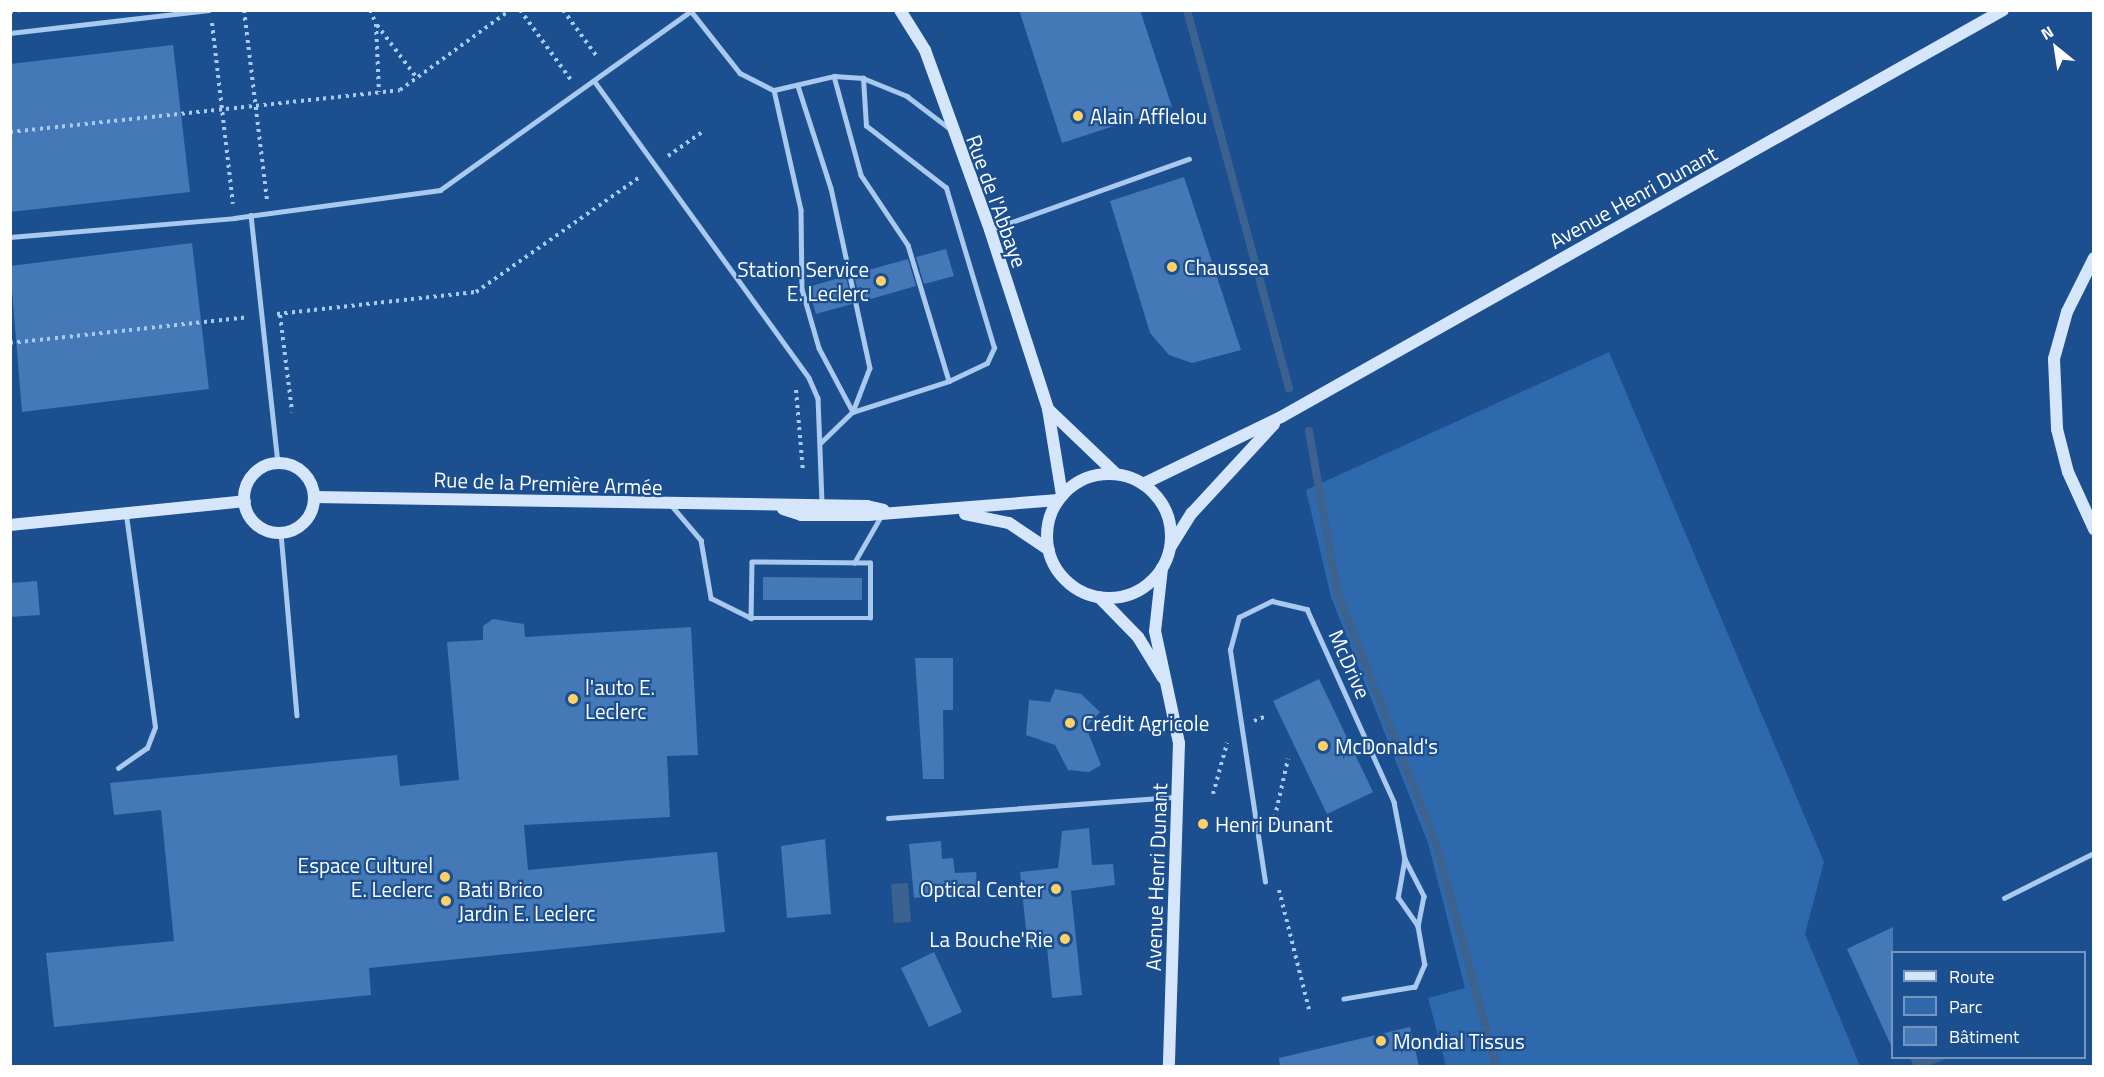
<!DOCTYPE html>
<html>
<head>
<meta charset="utf-8">
<style>
  body { margin:0 }
  #map { position:relative; width:2104px; height:1077px; overflow:hidden; background:#1b4f8f; font-family:"Titillium Web",sans-serif }
  div>[style] { position:absolute }
  .green>* { inset:0; background:#2e69ad }
  .water>* { inset:0; background:#3c6290 }
  .stream>* { height:8px; margin:-4px; padding:0 4px; transform-origin:4px; border-radius:4px; background:#3c6290 }
  .building>* { inset:0; background:#4478b7 }
  .path>* { height:4px; margin-top:-2px; transform-origin:0; background:repeating-linear-gradient(90deg,#a9c9ee 0 3px,transparent 0 7.5px) }
  .lane>* { height:4.5px; margin:-2.25px; padding:0 2.25px; transform-origin:2.25px; border-radius:2.25px; background:#a9c9ee }
  .secondary>* { height:12px; margin:-6px; padding:0 6px; transform-origin:6px; border-radius:6px; background:#d6e6fa }
  .secondary>.ring { margin:-6px; padding:0; box-sizing:content-box; background:none; border:12px solid #d6e6fa; border-radius:50% }
  .dots>* { width:16px; height:16px; translate:-50% -50%; box-sizing:border-box; border:3px solid #1b4f8f; border-radius:50% }
  span { translate:-50% -50%; white-space:nowrap; text-align:center; line-height:1.15; -webkit-text-stroke:4.5px #1b4f8f; paint-order:stroke }
  .poi-label { font-size:21px; color:#fff }
  .left { translate:0 -50%; text-align:left }
  .right { translate:-100% -50%; text-align:right }
  .street-label { font-size:21px; color:#fff }
  .frame { position:absolute; inset:0; border:12px solid #fff; pointer-events:none }
  .legend { position:absolute; left:1891px; top:951px; width:195px; height:108px; box-sizing:border-box; background:#1b4f8f; border:2px solid #7695bc; margin:0; padding:8px 10px; list-style:none; font-size:18px; color:#fff }
  .legend li { display:flex; align-items:center; gap:12px; height:30px }
  .legend b { width:30px; border:2px solid #7695bc }
  .north { position:absolute; left:2026px; top:18px; width:60px; height:60px; -webkit-text-stroke:4px #1b4f8f; paint-order:stroke; rotate:330deg; font-size:16px; font-weight:700; line-height:24px; text-align:center; color:#fff }
  .north::after { content:''; display:block; margin:auto; width:21px; height:27px; background:#fff; clip-path:polygon(50% 0,100% 100%,50% 72%,0 100%) }
</style>
</head>
<body>
<div id="map">
  <div class="green">
    <i style="clip-path:polygon(1609px 352px,1824px 862px,1805px 934px,1860px 1066px,1446px 1066px,1428px 998px,1465px 988px,1428px 843px,1331px 597px,1306px 490px)"></i>
  </div>
  <div class="water">
    <i style="clip-path:polygon(908px 883px,911px 922px,894px 923px,891px 884px)"></i>
    <i style="clip-path:polygon(1910px 1058px,1949px 1058px,1928px 1066px,1914px 1066px)"></i>
  </div>
  <div class="stream">
    <i style="left:1187px;top:10px;width:392px;rotate:74.9deg"></i>
    <i style="left:1309px;top:431px;width:163px;rotate:80.1deg"></i>
    <i style="left:1337px;top:592px;width:270px;rotate:68.5deg"></i>
    <i style="left:1436px;top:843px;width:231px;rotate:74.9deg"></i>
  </div>
  <div class="building">
    <i style="clip-path:polygon(1019px 10px,1140px 10px,1172px 107px,1062px 143px)"></i>
    <i style="clip-path:polygon(173px 45px,190px 192px,10px 212px,10px 64px)"></i>
    <i style="clip-path:polygon(1184px 177px,1241px 350px,1192px 363px,1169px 355px,1150px 333px,1110px 201px)"></i>
    <i style="clip-path:polygon(192px 243px,209px 389px,22px 412px,10px 266px)"></i>
    <i style="clip-path:polygon(946px 249px,954px 276px,924px 284px,916px 257px)"></i>
    <i style="clip-path:polygon(908px 259px,916px 286px,860px 302px,854px 274px)"></i>
    <i style="clip-path:polygon(846px 276px,852px 304px,816px 314px,808px 287px)"></i>
    <i style="clip-path:polygon(763px 577px,862px 578px,862px 600px,763px 600px)"></i>
    <i style="clip-path:polygon(37px 581px,40px 615px,10px 617px,10px 583px)"></i>
    <i style="clip-path:polygon(493px 619px,524px 624px,525px 637px,691px 627px,698px 755px,667px 756px,670px 817px,524px 825px,528px 870px,717px 852px,725px 932px,369px 968px,371px 995px,54px 1027px,46px 953px,174px 941px,161px 810px,114px 815px,110px 783px,397px 755px,400px 786px,459px 780px,447px 642px,483px 640px,483px 626px)"></i>
    <i style="clip-path:polygon(915px 658px,953px 658px,953px 710px,943px 710px,944px 779px,923px 779px)"></i>
    <i style="clip-path:polygon(1319px 679px,1373px 792px,1327px 814px,1273px 701px)"></i>
    <i style="clip-path:polygon(1055px 689px,1081px 694px,1100px 712px,1086px 727px,1101px 765px,1089px 772px,1068px 770px,1055px 745px,1026px 735px,1029px 700px,1050px 702px)"></i>
    <i style="clip-path:polygon(1089px 828px,1092px 865px,1113px 864px,1115px 885px,1071px 891px,1082px 995px,1052px 998px,1047px 947px,1028px 949px,1020px 872px,1058px 868px,1062px 831px)"></i>
    <i style="clip-path:polygon(825px 839px,831px 914px,787px 918px,781px 846px)"></i>
    <i style="clip-path:polygon(941px 841px,942px 859px,953px 858px,955px 873px,976px 872px,978px 892px,914px 898px,909px 844px)"></i>
    <i style="clip-path:polygon(1893px 927px,1893px 1050px,1847px 949px)"></i>
    <i style="clip-path:polygon(934px 952px,962px 1012px,929px 1027px,901px 968px)"></i>
    <i style="clip-path:polygon(1410px 1027px,1419px 1066px,1280px 1066px,1279px 1058px)"></i>
  </div>
  <div class="path">
    <i style="left:244px;top:10px;width:191px;rotate:83.1deg"></i>
    <i style="left:370px;top:10px;width:15px;rotate:67deg"></i>
    <i style="left:376px;top:24px;width:68px;rotate:87.5deg"></i>
    <i style="left:520px;top:10px;width:87px;rotate:53.9deg"></i>
    <i style="left:563px;top:10px;width:59px;rotate:53.9deg"></i>
    <i style="left:10px;top:12px;width:11px;rotate:-10deg"></i>
    <i style="left:212px;top:23px;width:182px;rotate:83.4deg"></i>
    <i style="left:377px;top:25px;width:66px;rotate:53deg"></i>
    <i style="left:10px;top:132px;width:392px;rotate:-6.1deg"></i>
    <i style="left:400px;top:90px;width:136px;rotate:-36deg"></i>
    <i style="left:668px;top:156px;width:42px;rotate:-35.2deg"></i>
    <i style="left:277px;top:314px;width:200px;rotate:-6.3deg"></i>
    <i style="left:476px;top:292px;width:202px;rotate:-35.1deg"></i>
    <i style="left:280px;top:315px;width:98px;rotate:82.9deg"></i>
    <i style="left:10px;top:343px;width:239px;rotate:-6.2deg"></i>
    <i style="left:796px;top:390px;width:82px;rotate:85.1deg"></i>
    <i style="left:1254px;top:721px;width:11px;rotate:-22deg"></i>
    <i style="left:1213px;top:794px;width:53px;rotate:-74.6deg"></i>
    <i style="left:1273px;top:825px;width:68px;rotate:-77.2deg"></i>
    <i style="left:1279px;top:890px;width:123px;rotate:75.9deg"></i>
  </div>
  <div class="lane">
    <i style="left:691px;top:11px;width:79px;rotate:51.7deg"></i>
    <i style="left:740px;top:73px;width:38px;rotate:27deg"></i>
    <i style="left:774px;top:90px;width:62px;rotate:-13.1deg"></i>
    <i style="left:834px;top:76px;width:29px;rotate:4deg"></i>
    <i style="left:863px;top:78px;width:48px;rotate:22.2deg"></i>
    <i style="left:907px;top:96px;width:53px;rotate:37.3deg"></i>
    <i style="left:10px;top:33px;width:200px;rotate:-6.6deg"></i>
    <i style="left:834px;top:76px;width:103px;rotate:74.7deg"></i>
    <i style="left:861px;top:175px;width:84px;rotate:56.1deg"></i>
    <i style="left:908px;top:245px;width:142px;rotate:73.2deg"></i>
    <i style="left:595px;top:82px;width:365px;rotate:54.1deg"></i>
    <i style="left:809px;top:378px;width:22px;rotate:66deg"></i>
    <i style="left:818px;top:398px;width:105px;rotate:87.8deg"></i>
    <i style="left:798px;top:86px;width:107px;rotate:72.1deg"></i>
    <i style="left:831px;top:188px;width:184px;rotate:77.8deg"></i>
    <i style="left:870px;top:368px;width:47px;rotate:111.1deg"></i>
    <i style="left:853px;top:412px;width:45px;rotate:135.9deg"></i>
    <i style="left:774px;top:90px;width:123px;rotate:77.3deg"></i>
    <i style="left:801px;top:210px;width:79px;rotate:89.3deg"></i>
    <i style="left:802px;top:289px;width:61px;rotate:73.9deg"></i>
    <i style="left:819px;top:348px;width:72px;rotate:62deg"></i>
    <i style="left:251px;top:215px;width:249px;rotate:83.8deg"></i>
    <i style="left:992px;top:229px;width:209px;rotate:-19.6deg"></i>
    <i style="left:10px;top:237px;width:225px;rotate:-4.8deg"></i>
    <i style="left:234px;top:218px;width:208px;rotate:-7.7deg"></i>
    <i style="left:440px;top:190px;width:310px;rotate:-35.5deg"></i>
    <i style="left:853px;top:412px;width:101px;rotate:-17.9deg"></i>
    <i style="left:949px;top:381px;width:42px;rotate:-25.3deg"></i>
    <i style="left:987px;top:363px;width:17px;rotate:-65deg"></i>
    <i style="left:994px;top:348px;width:167px;rotate:-106.7deg"></i>
    <i style="left:946px;top:188px;width:101px;rotate:-142.2deg"></i>
    <i style="left:866px;top:126px;width:48px;rotate:-93.6deg"></i>
    <i style="left:672px;top:506px;width:45px;rotate:49.5deg"></i>
    <i style="left:701px;top:540px;width:59px;rotate:80.2deg"></i>
    <i style="left:711px;top:598px;width:45px;rotate:26.6deg"></i>
    <i style="left:751px;top:618px;width:119px"></i>
    <i style="left:870px;top:618px;width:55px;rotate:-90deg"></i>
    <i style="left:870px;top:563px;width:118px;rotate:-179.5deg"></i>
    <i style="left:752px;top:562px;width:56px;rotate:91deg"></i>
    <i style="left:281px;top:533px;width:183px;rotate:85deg"></i>
    <i style="left:854px;top:563px;width:54px;rotate:-60.1deg"></i>
    <i style="left:118px;top:768px;width:35px;rotate:-35deg"></i>
    <i style="left:147px;top:748px;width:22px;rotate:-69deg"></i>
    <i style="left:155px;top:727px;width:215px;rotate:-97.8deg"></i>
    <i style="left:888px;top:818px;width:289px;rotate:-4.2deg"></i>
    <i style="left:1405px;top:859px;width:39px;rotate:100deg"></i>
    <i style="left:1398px;top:897px;width:35px;rotate:55deg"></i>
    <i style="left:1265px;top:882px;width:235px;rotate:-98.6deg"></i>
    <i style="left:1230px;top:650px;width:34px;rotate:-75deg"></i>
    <i style="left:1239px;top:617px;width:37px;rotate:-26deg"></i>
    <i style="left:1272px;top:601px;width:36px;rotate:13deg"></i>
    <i style="left:1307px;top:609px;width:212px;rotate:65.7deg"></i>
    <i style="left:1394px;top:802px;width:58px;rotate:79.1deg"></i>
    <i style="left:1405px;top:859px;width:42px;rotate:62.8deg"></i>
    <i style="left:1424px;top:896px;width:31px;rotate:101deg"></i>
    <i style="left:1418px;top:926px;width:39px;rotate:80deg"></i>
    <i style="left:1425px;top:964px;width:25px;rotate:113deg"></i>
    <i style="left:1415px;top:987px;width:72px;rotate:170.4deg"></i>
    <i style="left:2004px;top:898px;width:101px;rotate:-26.6deg"></i>
  </div>
  <div class="secondary">
    <i style="left:900px;top:10px;width:47px;rotate:58deg"></i>
    <i style="left:925px;top:50px;width:191px;rotate:70.1deg"></i>
    <i style="left:990px;top:230px;width:188px;rotate:72deg"></i>
    <i style="left:1048px;top:409px;width:87px;rotate:80.8deg"></i>
    <i style="left:2094px;top:258px;width:60px;rotate:116.6deg"></i>
    <i style="left:2067px;top:312px;width:49px;rotate:105.5deg"></i>
    <i style="left:2054px;top:359px;width:70px;rotate:87.5deg"></i>
    <i style="left:2057px;top:429px;width:44px;rotate:75.7deg"></i>
    <i style="left:2068px;top:472px;width:63px;rotate:65.5deg"></i>
    <i style="left:1048px;top:409px;width:94px;rotate:43.7deg"></i>
    <i class="ring" style="left:244px;top:463px;width:58px;height:58px"></i>
    <i class="ring" style="left:1047px;top:474px;width:112px;height:112px"></i>
    <i style="left:1143px;top:484px;width:153px;rotate:-25.9deg"></i>
    <i style="left:1281px;top:417px;width:829px;rotate:-29.41deg"></i>
    <i style="left:314px;top:497px;width:553px;rotate:0.93deg"></i>
    <i style="left:867px;top:506px;width:17px;rotate:13deg"></i>
    <i style="left:783px;top:509px;width:19px;rotate:18deg"></i>
    <i style="left:801px;top:515px;width:67px"></i>
    <i style="left:868px;top:515px;width:191px;rotate:-4.5deg"></i>
    <i style="left:965px;top:514px;width:45px;rotate:11.6deg"></i>
    <i style="left:1009px;top:523px;width:48px;rotate:34deg"></i>
    <i style="left:10px;top:525px;width:236px;rotate:-5.8deg"></i>
    <i style="left:1171px;top:546px;width:39px;rotate:-58deg"></i>
    <i style="left:1192px;top:513px;width:121px;rotate:-47.3deg"></i>
    <i style="left:1162px;top:568px;width:63px;rotate:96.3deg"></i>
    <i style="left:1155px;top:631px;width:115px;rotate:77.9deg"></i>
    <i style="left:1179px;top:743px;width:323px;rotate:91.8deg"></i>
    <i style="left:1099px;top:597px;width:56px;rotate:45.7deg"></i>
    <i style="left:1138px;top:637px;width:48px;rotate:58.6deg"></i>
  </div>
  <div class="dots">
    <i style="left:1078px;top:116px;background:#ffd166"></i>
    <i style="left:1172px;top:267px;background:#ffd166"></i>
    <i style="left:881px;top:281px;background:#ffd166"></i>
    <i style="left:573px;top:699px;background:#ffd166"></i>
    <i style="left:1070px;top:723px;background:#ffd166"></i>
    <i style="left:1323px;top:746px;background:#ffd166"></i>
    <i style="left:1203px;top:824px;background:#ffd166"></i>
    <i style="left:445px;top:877px;background:#ffd166"></i>
    <i style="left:1056px;top:889px;background:#ffd166"></i>
    <i style="left:446px;top:901px;background:#ffd166"></i>
    <i style="left:1065px;top:939px;background:#ffd166"></i>
    <i style="left:1381px;top:1041px;background:#ffd166"></i>
  </div>
  <div class="poi-label">
    <span class="left" style="left:1090px;top:116px">Alain Afflelou</span>
    <span class="left" style="left:1184px;top:267px">Chaussea</span>
    <span class="right" style="left:869px;top:281px">Station Service<br>E. Leclerc</span>
    <span class="left" style="left:585px;top:699px">l'auto E.<br>Leclerc</span>
    <span class="left" style="left:1082px;top:723px">Crédit Agricole</span>
    <span class="left" style="left:1335px;top:746px">McDonald's</span>
    <span class="left" style="left:1215px;top:824px">Henri Dunant</span>
    <span class="right" style="left:433px;top:877px">Espace Culturel<br>E. Leclerc</span>
    <span class="left" style="left:458px;top:901px">Bati Brico<br>Jardin E. Leclerc</span>
    <span class="right" style="left:1044px;top:889px">Optical Center</span>
    <span class="right" style="left:1053px;top:939px">La Bouche'Rie</span>
    <span class="left" style="left:1393px;top:1041px">Mondial Tissus</span>
  </div>
  <div class="street-label">
    <span style="left:1633px;top:197px;rotate:-29deg">Avenue Henri Dunant</span>
    <span style="left:997px;top:201px;rotate:70deg">Rue de l'Abbaye</span>
    <span style="left:548px;top:483px;rotate:2deg">Rue de la Première Armée</span>
    <span style="left:1350px;top:664px;rotate:66deg">McDrive</span>
    <span style="left:1156px;top:877px;rotate:-88deg">Avenue Henri Dunant</span>
  </div>
  <div class="frame"></div>
  <ul class="legend">
  <li><b style="height:8px;background:#d6e6fa"></b>Route</li>
  <li><b style="height:16px;background:#2e69ad"></b>Parc</li>
  <li><b style="height:16px;background:#4478b7"></b>Bâtiment</li>
  </ul>
  <div class="north">N</div>
</div>
</body>
</html>
